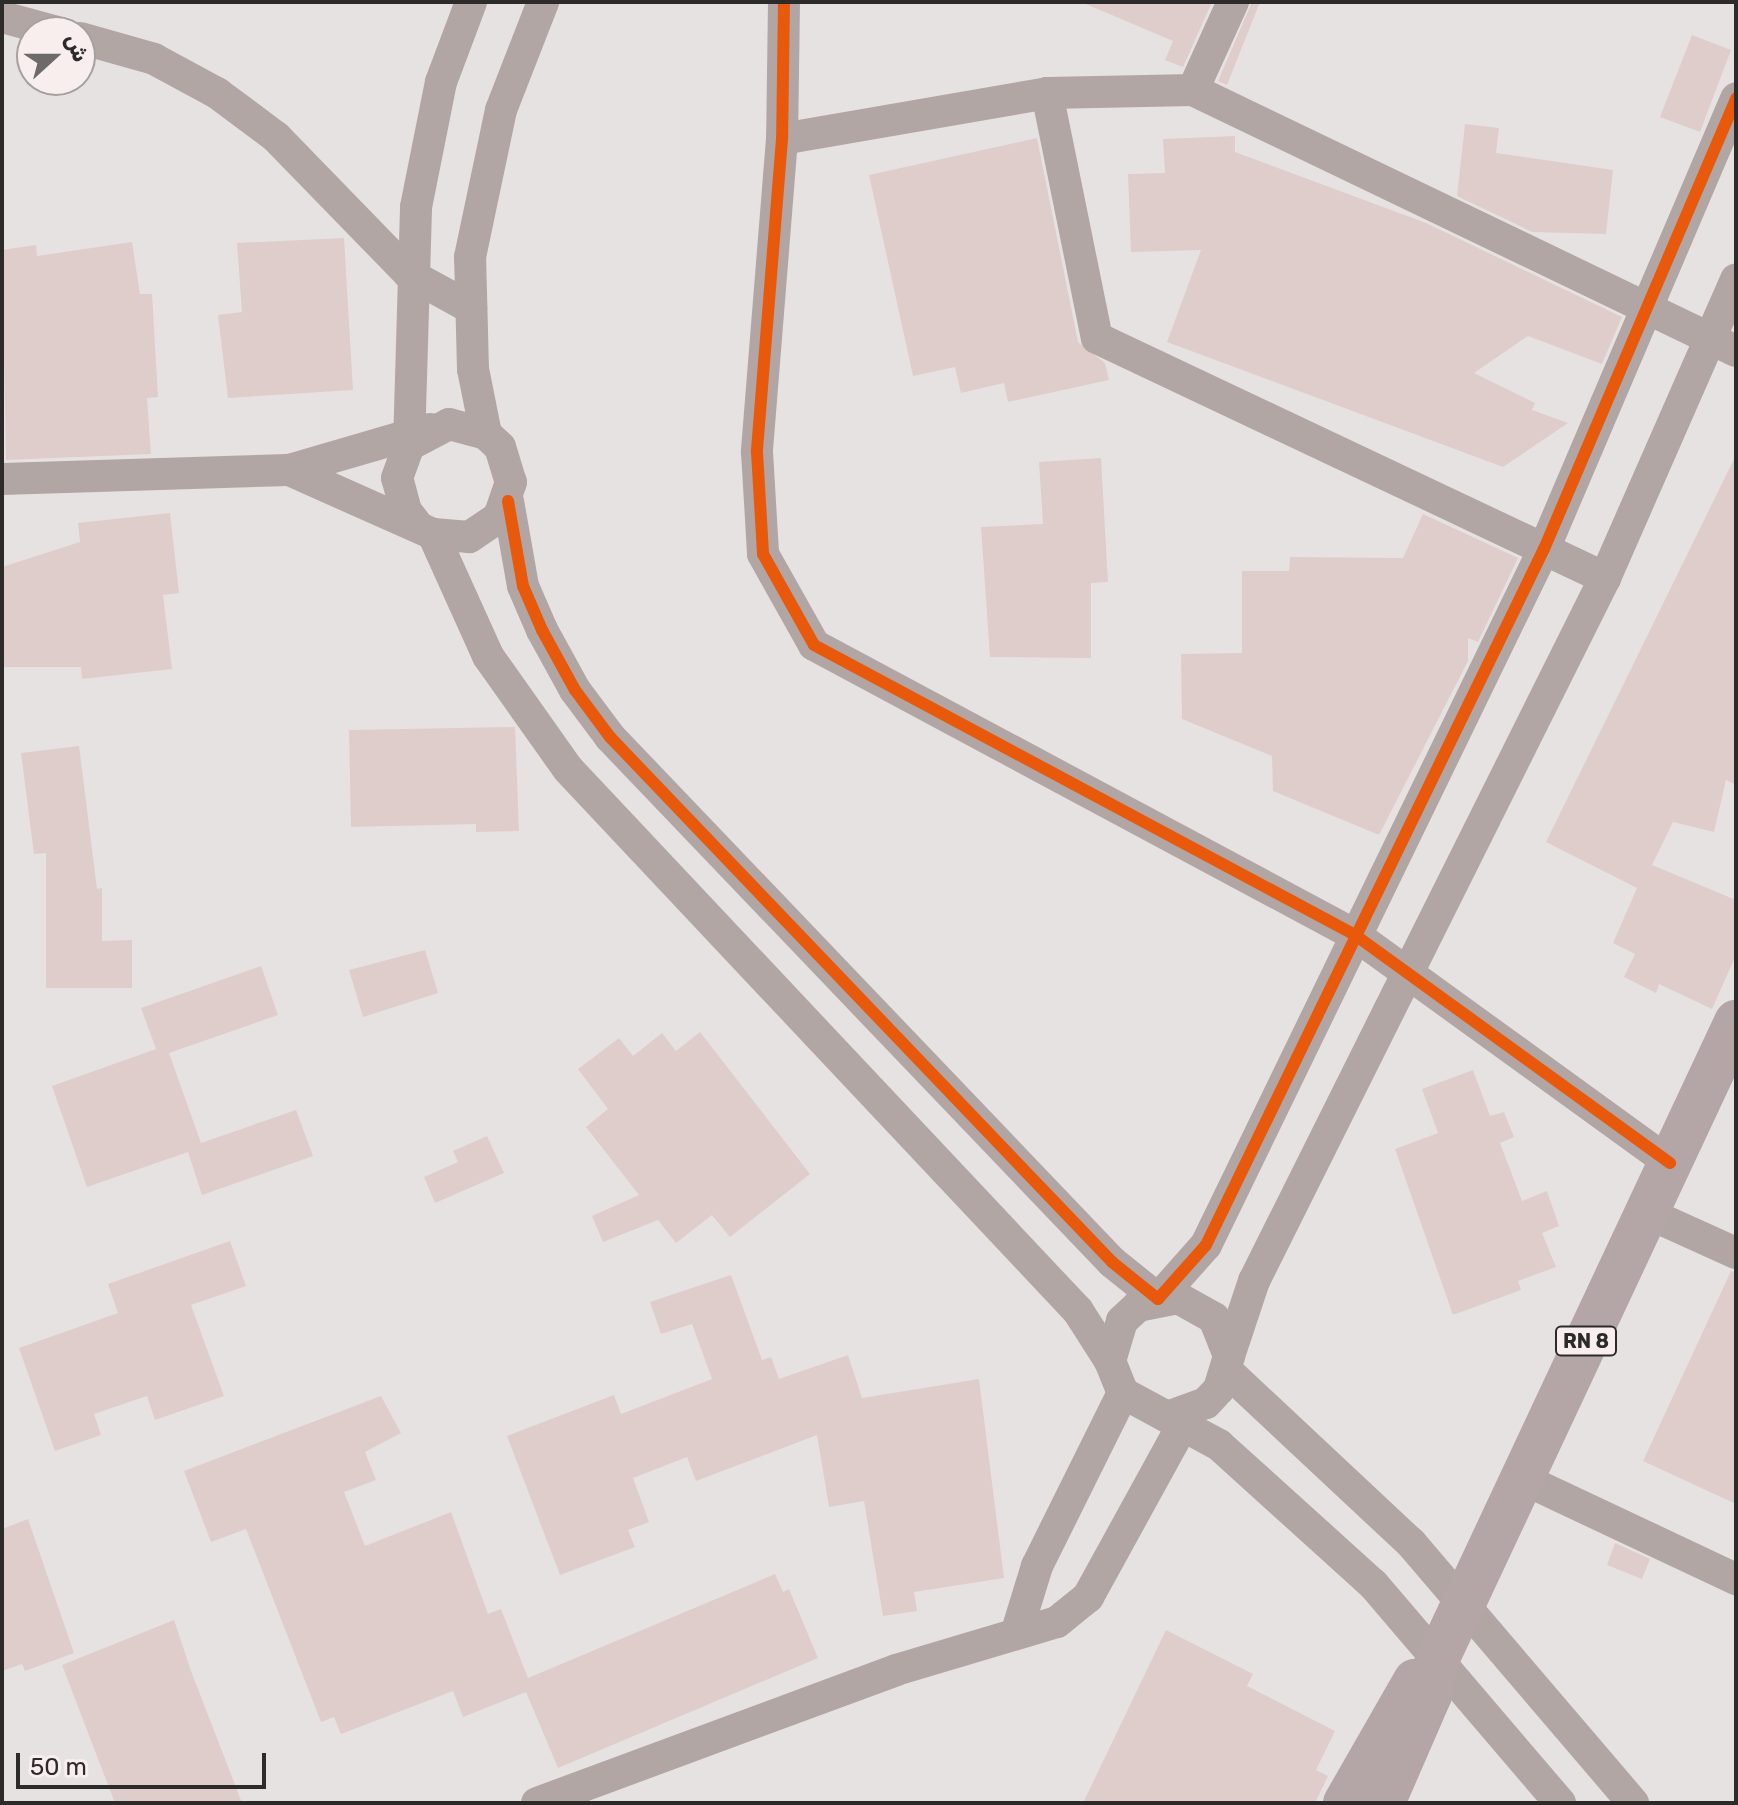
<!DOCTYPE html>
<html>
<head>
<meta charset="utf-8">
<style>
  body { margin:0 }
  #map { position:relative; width:1738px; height:1805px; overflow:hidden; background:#e7e2e2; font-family:Rubik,Vazirmatn,sans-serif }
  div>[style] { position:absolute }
  .building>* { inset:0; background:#dfcdcb }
  .street>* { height:32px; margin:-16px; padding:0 16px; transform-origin:16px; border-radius:16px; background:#b2a6a4 }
  .primary>* { height:44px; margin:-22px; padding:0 22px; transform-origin:22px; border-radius:22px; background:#b4a6a6 }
  .cycleway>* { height:12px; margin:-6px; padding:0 6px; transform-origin:6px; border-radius:6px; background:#e8590c }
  span { translate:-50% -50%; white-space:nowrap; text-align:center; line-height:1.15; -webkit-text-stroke:6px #f7eeed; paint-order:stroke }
  .shield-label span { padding:2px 6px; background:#f7eeed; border:2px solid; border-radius:6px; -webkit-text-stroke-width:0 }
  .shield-label { font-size:20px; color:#2d2a2a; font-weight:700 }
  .frame { position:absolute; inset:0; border:4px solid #2d2a2a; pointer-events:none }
  .north { position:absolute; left:16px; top:16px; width:80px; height:80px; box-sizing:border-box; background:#f7eeed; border:2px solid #a6a09f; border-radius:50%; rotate:69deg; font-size:22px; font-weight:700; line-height:32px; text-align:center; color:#2d2a2a }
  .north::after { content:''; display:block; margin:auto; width:28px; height:36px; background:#6e6a6a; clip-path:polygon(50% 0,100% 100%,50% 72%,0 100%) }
  .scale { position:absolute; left:16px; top:1753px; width:250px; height:36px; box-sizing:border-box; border:4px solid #2d2a2a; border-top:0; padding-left:10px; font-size:24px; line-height:28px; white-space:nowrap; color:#2d2a2a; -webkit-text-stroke:6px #f7eeed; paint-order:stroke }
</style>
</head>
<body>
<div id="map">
  <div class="building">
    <i style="clip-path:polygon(1081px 2px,1212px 2px,1183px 67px,1165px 60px,1173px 41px)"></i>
    <i style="clip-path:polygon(1252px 2px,1260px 2px,1227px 85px,1218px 81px)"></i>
    <i style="clip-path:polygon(1692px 35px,1731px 50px,1700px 132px,1660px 117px)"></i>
    <i style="clip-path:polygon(1465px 124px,1499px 128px,1496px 153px,1613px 170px,1606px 234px,1532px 232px,1457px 196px)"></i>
    <i style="clip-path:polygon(1235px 136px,1235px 152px,1426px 223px,1622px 317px,1602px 364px,1528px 336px,1474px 373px,1535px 403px,1532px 410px,1568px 423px,1503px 467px,1167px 342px,1201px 250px,1131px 252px,1128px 174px,1165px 173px,1163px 139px)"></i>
    <i style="clip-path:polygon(1037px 138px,1078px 342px,1105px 363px,1109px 380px,1008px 402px,1004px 383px,961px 393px,955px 367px,913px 376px,869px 175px)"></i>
    <i style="clip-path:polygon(344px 238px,353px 390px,228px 398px,218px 315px,242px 312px,237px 243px)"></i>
    <i style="clip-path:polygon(132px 242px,140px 294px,152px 294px,158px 397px,147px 398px,151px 454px,6px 460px,2px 250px,36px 245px,37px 256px)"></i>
    <i style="clip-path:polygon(1736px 455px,1736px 785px,1726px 780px,1714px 832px,1673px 822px,1652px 865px,1736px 900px,1736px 955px,1712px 1009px,1659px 984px,1656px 993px,1624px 977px,1635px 954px,1613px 943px,1637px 888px,1546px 842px)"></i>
    <i style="clip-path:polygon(1101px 458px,1108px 582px,1091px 583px,1091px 658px,990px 657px,981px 527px,1043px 524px,1039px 462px)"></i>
    <i style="clip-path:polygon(170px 513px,179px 593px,163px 595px,172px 669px,82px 679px,81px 667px,2px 667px,2px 567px,80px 542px,78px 523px)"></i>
    <i style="clip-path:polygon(1423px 514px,1518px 558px,1478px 642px,1468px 638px,1468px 661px,1379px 835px,1273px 791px,1272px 756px,1182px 719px,1181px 654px,1242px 653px,1242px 571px,1289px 571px,1290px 557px,1403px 558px)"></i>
    <i style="clip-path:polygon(515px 727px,519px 831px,476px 832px,476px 824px,351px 827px,349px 730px)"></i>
    <i style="clip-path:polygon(79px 746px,97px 889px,102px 888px,102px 941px,132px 940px,132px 988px,46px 988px,46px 853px,34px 854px,21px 753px)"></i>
    <i style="clip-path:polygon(425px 950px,438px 993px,363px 1017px,349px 970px)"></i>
    <i style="clip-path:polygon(261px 966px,278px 1015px,169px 1053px,201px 1143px,296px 1110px,313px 1156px,202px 1195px,188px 1152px,87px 1187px,52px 1086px,156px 1049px,141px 1008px)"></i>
    <i style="clip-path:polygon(700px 1032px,810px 1174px,730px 1237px,712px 1215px,676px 1243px,658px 1220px,603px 1242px,592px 1216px,639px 1195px,586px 1127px,608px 1109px,578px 1069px,619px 1038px,633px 1056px,662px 1033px,676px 1051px)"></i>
    <i style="clip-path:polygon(1473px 1070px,1490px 1116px,1504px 1112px,1514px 1137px,1500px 1143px,1522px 1201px,1547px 1191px,1559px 1226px,1542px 1233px,1556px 1267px,1518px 1281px,1521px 1290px,1453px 1315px,1395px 1149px,1438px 1133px,1422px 1089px)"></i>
    <i style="clip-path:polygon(487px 1136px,504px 1173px,435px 1203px,424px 1177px,458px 1162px,453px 1151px)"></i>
    <i style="clip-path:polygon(230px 1241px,246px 1286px,191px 1305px,224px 1396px,155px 1420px,147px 1396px,94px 1414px,101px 1435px,55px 1451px,19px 1348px,118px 1313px,108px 1284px)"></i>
    <i style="clip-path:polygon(1731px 1271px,1736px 1272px,1736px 1504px,1643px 1461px)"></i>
    <i style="clip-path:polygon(731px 1275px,762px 1360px,771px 1357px,779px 1379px,848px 1355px,862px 1398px,979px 1379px,1004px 1578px,914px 1592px,917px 1611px,883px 1616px,864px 1501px,829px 1507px,817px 1435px,696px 1481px,687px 1457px,633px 1478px,649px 1522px,628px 1530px,635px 1547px,560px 1575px,507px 1436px,614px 1395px,621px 1414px,712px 1379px,692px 1324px,661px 1334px,650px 1302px)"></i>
    <i style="clip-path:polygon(381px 1396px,401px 1433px,365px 1452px,376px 1480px,344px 1492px,365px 1546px,451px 1512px,488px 1614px,501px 1609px,528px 1678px,775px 1574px,783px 1592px,789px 1589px,818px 1658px,558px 1768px,526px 1692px,463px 1717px,453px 1691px,341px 1734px,334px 1717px,321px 1722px,246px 1529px,211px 1542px,184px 1471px)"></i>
    <i style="clip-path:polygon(28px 1519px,74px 1653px,25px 1671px,22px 1664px,2px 1671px,2px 1529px)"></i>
    <i style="clip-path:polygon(1615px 1543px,1650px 1559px,1642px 1579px,1607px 1565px)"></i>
    <i style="clip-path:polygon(174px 1620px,191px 1671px,242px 1803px,115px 1803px,62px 1665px)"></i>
    <i style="clip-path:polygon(1166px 1630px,1253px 1674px,1247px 1686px,1335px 1731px,1316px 1770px,1328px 1776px,1315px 1803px,1083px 1803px)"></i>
  </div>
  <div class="street">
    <i style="left:784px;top:2px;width:137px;rotate:90.8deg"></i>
    <i style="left:782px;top:139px;width:314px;rotate:94.6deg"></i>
    <i style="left:757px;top:452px;width:102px;rotate:86.6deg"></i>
    <i style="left:763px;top:554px;width:104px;rotate:60.7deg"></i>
    <i style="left:814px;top:645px;width:614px;rotate:28.19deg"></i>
    <i style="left:1355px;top:935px;width:389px;rotate:35.9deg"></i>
    <i style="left:2px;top:17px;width:57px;rotate:15.3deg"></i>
    <i style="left:80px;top:38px;width:77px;rotate:15.8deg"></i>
    <i style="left:154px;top:59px;width:72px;rotate:28.4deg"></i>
    <i style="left:217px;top:93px;width:74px;rotate:36.7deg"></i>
    <i style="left:276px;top:137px;width:191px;rotate:45.8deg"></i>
    <i style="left:409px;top:274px;width:71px;rotate:28.7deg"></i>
    <i style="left:1193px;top:90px;width:97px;rotate:-65.6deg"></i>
    <i style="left:1047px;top:93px;width:250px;rotate:78.5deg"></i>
    <i style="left:1097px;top:338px;width:562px;rotate:25.29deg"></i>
    <i style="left:782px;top:139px;width:269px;rotate:-9.8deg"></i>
    <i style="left:1047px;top:93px;width:146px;rotate:-1.2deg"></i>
    <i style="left:1193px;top:90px;width:602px;rotate:25.67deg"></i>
    <i style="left:486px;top:434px;width:66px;rotate:-101.3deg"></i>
    <i style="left:473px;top:369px;width:112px;rotate:-91.5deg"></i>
    <i style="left:470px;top:257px;width:150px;rotate:-78.1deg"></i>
    <i style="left:501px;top:110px;width:116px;rotate:-68.7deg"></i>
    <i style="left:409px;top:445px;width:238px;rotate:-88.3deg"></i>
    <i style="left:416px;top:207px;width:127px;rotate:-78.7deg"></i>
    <i style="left:441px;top:82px;width:85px;rotate:-69.4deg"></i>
    <i style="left:2px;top:479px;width:287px;rotate:-1.8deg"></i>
    <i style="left:508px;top:501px;width:86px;rotate:80deg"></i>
    <i style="left:523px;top:586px;width:48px;rotate:66.6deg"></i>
    <i style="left:542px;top:630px;width:68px;rotate:61.2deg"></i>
    <i style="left:575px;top:690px;width:59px;rotate:53.3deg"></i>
    <i style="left:610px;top:737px;width:726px;rotate:46.28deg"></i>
    <i style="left:1112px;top:1262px;width:59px;rotate:38.8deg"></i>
    <i style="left:1158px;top:1299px;width:72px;rotate:-48.4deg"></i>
    <i style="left:1206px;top:1245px;width:774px;rotate:-64.1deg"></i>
    <i style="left:1544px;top:549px;width:490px;rotate:-66.9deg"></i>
    <i style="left:417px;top:525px;width:18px;rotate:-128deg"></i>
    <i style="left:406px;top:511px;width:34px;rotate:-105deg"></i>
    <i style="left:397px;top:478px;width:35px;rotate:-70deg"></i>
    <i style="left:409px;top:445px;width:45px;rotate:-27.7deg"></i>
    <i style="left:449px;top:424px;width:38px;rotate:15deg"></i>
    <i style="left:486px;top:434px;width:19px;rotate:43deg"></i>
    <i style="left:500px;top:447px;width:37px;rotate:73deg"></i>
    <i style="left:511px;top:482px;width:37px;rotate:109deg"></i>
    <i style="left:499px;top:517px;width:36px;rotate:146deg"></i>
    <i style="left:469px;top:537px;width:36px;rotate:-175deg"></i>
    <i style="left:433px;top:534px;width:158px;rotate:-156deg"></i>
    <i style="left:289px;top:470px;width:147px;rotate:-16.2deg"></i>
    <i style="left:433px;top:534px;width:134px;rotate:65.7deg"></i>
    <i style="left:488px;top:656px;width:138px;rotate:54.7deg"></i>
    <i style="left:568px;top:769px;width:744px;rotate:46.74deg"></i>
    <i style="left:1078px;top:1311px;width:59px;rotate:57.4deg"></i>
    <i style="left:1645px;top:1212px;width:100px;rotate:24.3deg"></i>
    <i style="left:1229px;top:1356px;width:79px;rotate:-71.6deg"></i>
    <i style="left:1254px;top:1281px;width:786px;rotate:-63.47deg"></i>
    <i style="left:1605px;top:578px;width:326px;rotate:-66.3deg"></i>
    <i style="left:1227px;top:1371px;width:252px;rotate:43.1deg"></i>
    <i style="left:1411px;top:1543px;width:342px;rotate:49.5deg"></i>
    <i style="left:1170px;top:1416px;width:38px;rotate:-20deg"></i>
    <i style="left:1206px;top:1403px;width:19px;rotate:-47deg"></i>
    <i style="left:1219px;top:1389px;width:34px;rotate:-73deg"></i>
    <i style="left:1229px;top:1356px;width:41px;rotate:-111.5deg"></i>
    <i style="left:1214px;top:1318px;width:41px;rotate:-150.9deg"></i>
    <i style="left:1178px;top:1298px;width:41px;rotate:168.7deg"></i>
    <i style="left:1138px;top:1306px;width:22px;rotate:137deg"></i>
    <i style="left:1122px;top:1321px;width:42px;rotate:106.7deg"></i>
    <i style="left:1110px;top:1361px;width:35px;rotate:68deg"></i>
    <i style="left:1123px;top:1393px;width:109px;rotate:28.4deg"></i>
    <i style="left:1219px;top:1445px;width:207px;rotate:42.1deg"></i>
    <i style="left:1373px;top:1584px;width:288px;rotate:49.5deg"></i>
    <i style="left:1521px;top:1478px;width:238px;rotate:25.2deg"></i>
    <i style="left:1017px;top:1631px;width:68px;rotate:-72.9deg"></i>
    <i style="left:1037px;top:1566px;width:193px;rotate:-63.6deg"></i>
    <i style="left:537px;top:1803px;width:383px;rotate:-20.3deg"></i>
    <i style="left:896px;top:1670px;width:168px;rotate:-16.6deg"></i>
    <i style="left:1057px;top:1622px;width:40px;rotate:-39deg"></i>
    <i style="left:1088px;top:1597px;width:210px;rotate:-61.2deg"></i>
  </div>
  <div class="primary">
    <i style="left:1345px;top:1803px;width:141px;rotate:-60.2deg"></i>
    <i style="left:1383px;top:1803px;width:118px;rotate:-66.5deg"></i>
    <i style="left:1430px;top:1695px;width:36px;rotate:-79deg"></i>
    <i style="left:1437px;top:1660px;width:705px;rotate:-64.89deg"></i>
  </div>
  <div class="cycleway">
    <i style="left:784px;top:2px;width:137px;rotate:90.8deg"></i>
    <i style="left:782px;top:139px;width:314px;rotate:94.6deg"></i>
    <i style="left:757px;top:452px;width:102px;rotate:86.6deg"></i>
    <i style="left:763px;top:554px;width:104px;rotate:60.7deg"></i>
    <i style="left:814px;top:645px;width:614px;rotate:28.19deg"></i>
    <i style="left:1355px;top:935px;width:389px;rotate:35.9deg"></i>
    <i style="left:508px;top:501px;width:86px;rotate:80deg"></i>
    <i style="left:523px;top:586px;width:48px;rotate:66.6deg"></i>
    <i style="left:542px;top:630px;width:68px;rotate:61.2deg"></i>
    <i style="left:575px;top:690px;width:59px;rotate:53.3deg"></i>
    <i style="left:610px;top:737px;width:726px;rotate:46.28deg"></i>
    <i style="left:1112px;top:1262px;width:59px;rotate:38.8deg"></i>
    <i style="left:1158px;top:1299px;width:72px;rotate:-48.4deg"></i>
    <i style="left:1206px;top:1245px;width:774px;rotate:-64.1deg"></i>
    <i style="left:1544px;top:549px;width:490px;rotate:-66.9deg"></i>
  </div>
  <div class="shield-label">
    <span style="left:1586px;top:1341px">RN 8</span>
  </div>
  <div class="frame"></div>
  <div class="north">ش</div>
  <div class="scale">50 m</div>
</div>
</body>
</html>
